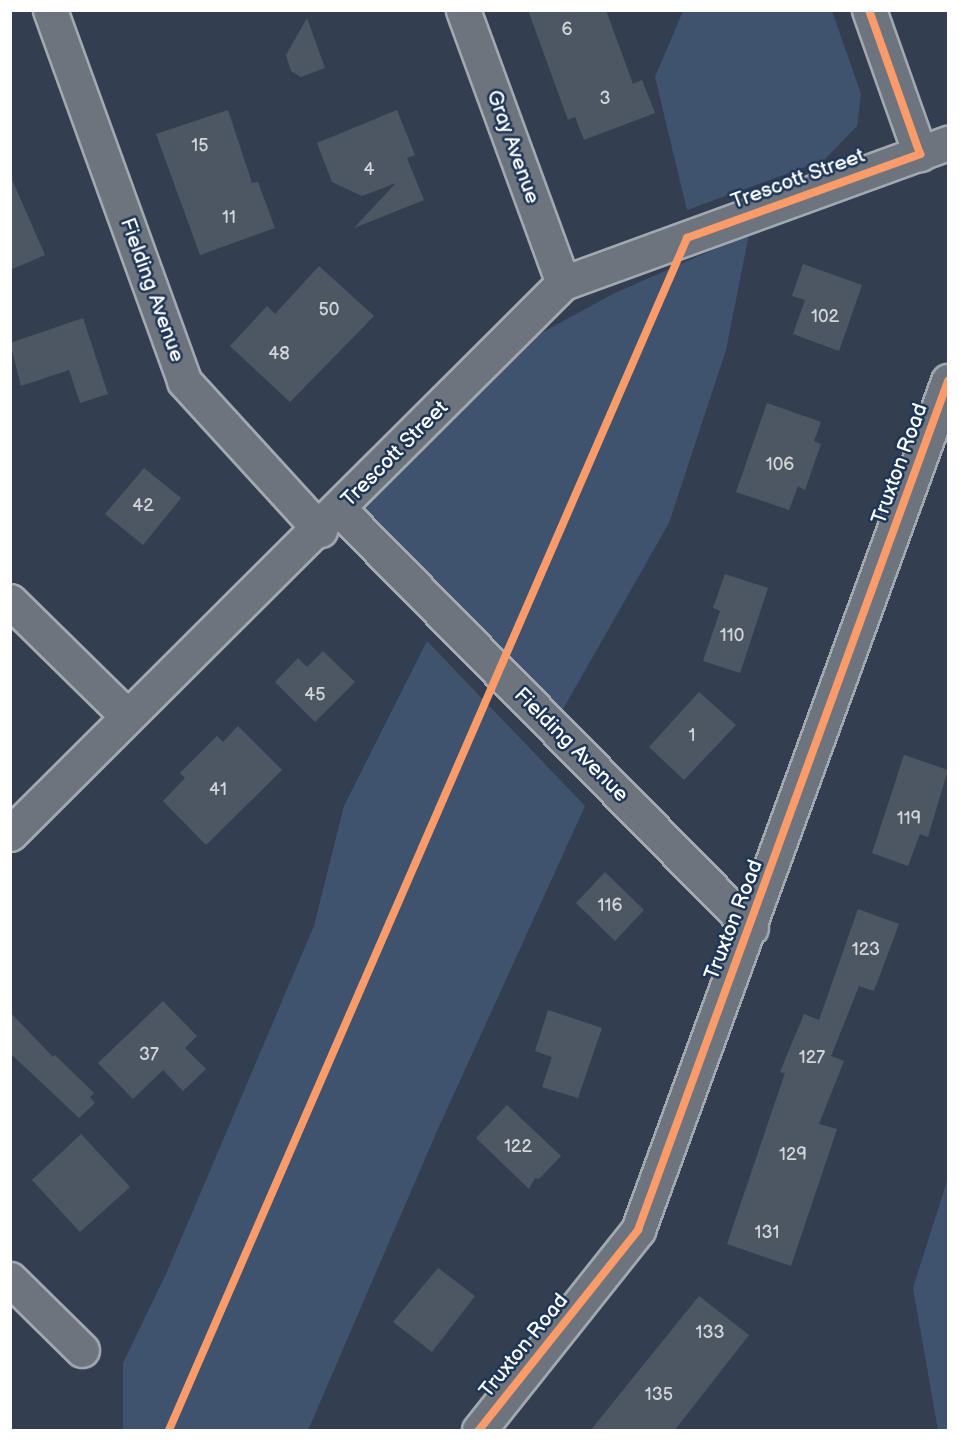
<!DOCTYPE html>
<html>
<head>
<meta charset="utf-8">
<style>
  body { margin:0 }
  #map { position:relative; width:959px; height:1441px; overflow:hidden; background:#333f51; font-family:"Balsamiq Sans",sans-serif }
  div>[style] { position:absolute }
  .green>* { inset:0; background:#40536e }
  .building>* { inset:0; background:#4d5764 }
  .roads { filter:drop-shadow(2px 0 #a3a9b1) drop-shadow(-2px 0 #a3a9b1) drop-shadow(0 2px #a3a9b1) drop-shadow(0 -2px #a3a9b1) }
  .minor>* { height:33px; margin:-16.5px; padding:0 16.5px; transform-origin:16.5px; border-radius:16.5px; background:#6e747e }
  .cycleway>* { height:8px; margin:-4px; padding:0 4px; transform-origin:4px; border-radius:4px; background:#fa9b69 }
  span { translate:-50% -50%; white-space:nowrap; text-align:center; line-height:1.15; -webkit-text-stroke:5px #1d3557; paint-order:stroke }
  .number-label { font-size:18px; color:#d2d5d8 }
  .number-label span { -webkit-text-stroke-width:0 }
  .street-label { font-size:21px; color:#fff }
  .frame { position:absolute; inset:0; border:12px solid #fff; pointer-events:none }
</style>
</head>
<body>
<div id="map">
  <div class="green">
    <i style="clip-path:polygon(683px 11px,832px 11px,861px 94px,857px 126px,824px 160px,687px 210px,655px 77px)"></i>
    <i style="clip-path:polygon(749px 234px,726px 350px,669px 523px,563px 709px,355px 516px,357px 507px,530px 339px,615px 293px)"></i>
    <i style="clip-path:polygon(427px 641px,585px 806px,437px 1131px,308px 1430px,123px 1430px,123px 1363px,166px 1274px,314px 926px,344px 806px)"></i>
    <i style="clip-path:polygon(948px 1178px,948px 1430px,938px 1430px,913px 1288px)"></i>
  </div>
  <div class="building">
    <i style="clip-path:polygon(528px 10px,606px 10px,633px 84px,642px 80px,655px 113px,584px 140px,575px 117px,568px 120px)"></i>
    <i style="clip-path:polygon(307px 18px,325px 68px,301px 77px,291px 71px,286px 55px)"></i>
    <i style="clip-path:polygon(228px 110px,252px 183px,258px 182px,275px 228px,200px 255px,156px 134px)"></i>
    <i style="clip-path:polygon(397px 110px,415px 155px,407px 158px,424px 200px,354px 228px,396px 183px,362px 196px,332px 182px,317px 143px)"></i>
    <i style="clip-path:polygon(10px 175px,45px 255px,10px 270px)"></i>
    <i style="clip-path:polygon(803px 264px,862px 285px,839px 351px,793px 334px,805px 300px,792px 296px)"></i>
    <i style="clip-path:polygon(319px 266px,374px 316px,290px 402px,230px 346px,267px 306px,275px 314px)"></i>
    <i style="clip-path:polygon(83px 318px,108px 394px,80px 403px,69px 370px,21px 386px,10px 343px)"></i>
    <i style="clip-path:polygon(767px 403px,821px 422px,814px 441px,821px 444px,805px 490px,798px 486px,789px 510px,736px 492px)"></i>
    <i style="clip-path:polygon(144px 468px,181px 498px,143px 545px,105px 514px)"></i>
    <i style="clip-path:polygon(725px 574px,768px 588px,740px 673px,703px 661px,720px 611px,713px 608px)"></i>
    <i style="clip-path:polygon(323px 651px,355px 682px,315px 722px,275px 682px,298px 658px,307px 667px)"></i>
    <i style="clip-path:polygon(699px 692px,736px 725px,684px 780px,649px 747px)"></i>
    <i style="clip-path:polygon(238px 726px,282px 770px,206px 845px,163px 801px,185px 778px,180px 773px,217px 736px,223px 742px)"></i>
    <i style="clip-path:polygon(904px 755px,948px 770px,928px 837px,920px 834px,908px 866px,872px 853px)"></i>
    <i style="clip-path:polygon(605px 872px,644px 910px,615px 941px,576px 903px)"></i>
    <i style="clip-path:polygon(858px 909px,899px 924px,874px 991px,859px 986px,831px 1056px,844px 1061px,819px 1124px,837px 1129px,791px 1266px,727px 1244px,785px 1073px,780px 1072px,804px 1014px,819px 1020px)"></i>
    <i style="clip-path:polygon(163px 1001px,197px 1036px,185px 1048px,206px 1069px,183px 1091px,163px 1070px,133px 1099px,98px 1063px)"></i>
    <i style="clip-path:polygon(548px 1010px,602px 1028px,578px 1098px,542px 1087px,552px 1057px,535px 1051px)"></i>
    <i style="clip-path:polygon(10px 1012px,53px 1057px,55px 1055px,94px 1093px,90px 1097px,95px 1103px,79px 1118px,10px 1053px)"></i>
    <i style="clip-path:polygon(507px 1105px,561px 1156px,539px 1179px,535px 1178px,529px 1189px,476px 1138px)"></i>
    <i style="clip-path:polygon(81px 1134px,130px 1187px,80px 1232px,32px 1180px)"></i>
    <i style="clip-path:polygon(438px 1268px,475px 1296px,432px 1352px,393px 1322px)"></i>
    <i style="clip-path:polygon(699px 1296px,749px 1335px,674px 1431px,590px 1431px)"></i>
  </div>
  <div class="roads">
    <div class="minor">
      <i style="left:50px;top:10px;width:394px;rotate:70.1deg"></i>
      <i style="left:184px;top:381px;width:202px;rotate:47.6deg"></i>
      <i style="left:463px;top:10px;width:291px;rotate:69.9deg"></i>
      <i style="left:869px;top:10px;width:153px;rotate:70.5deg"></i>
      <i style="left:340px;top:510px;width:586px;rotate:45.48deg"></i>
      <i style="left:10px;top:601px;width:163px;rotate:44.5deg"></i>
      <i style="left:10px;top:834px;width:781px;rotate:-44.9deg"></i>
      <i style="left:563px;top:283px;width:410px;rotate:-20deg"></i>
      <i style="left:10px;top:1279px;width:101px;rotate:44.6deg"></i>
      <i style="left:479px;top:1430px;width:256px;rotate:-51.5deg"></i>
      <i style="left:638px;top:1230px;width:904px;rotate:-69.94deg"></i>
    </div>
  </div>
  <div class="cycleway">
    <i style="left:169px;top:1430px;width:1300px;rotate:-66.51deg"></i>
    <i style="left:687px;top:238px;width:248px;rotate:-19.8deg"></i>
    <i style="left:920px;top:154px;width:153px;rotate:-109.5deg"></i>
    <i style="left:479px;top:1430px;width:256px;rotate:-51.5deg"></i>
    <i style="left:638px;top:1230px;width:904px;rotate:-69.94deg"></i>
  </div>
  <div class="number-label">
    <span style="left:567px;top:30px">6</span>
    <span style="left:605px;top:99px">3</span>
    <span style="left:200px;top:146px">15</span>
    <span style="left:369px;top:170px">4</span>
    <span style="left:229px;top:218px">11</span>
    <span style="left:329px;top:310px">50</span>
    <span style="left:825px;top:317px">102</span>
    <span style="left:279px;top:354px">48</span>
    <span style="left:780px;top:465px">106</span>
    <span style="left:143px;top:506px">42</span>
    <span style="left:732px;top:636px">110</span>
    <span style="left:315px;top:695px">45</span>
    <span style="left:692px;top:736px">1</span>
    <span style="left:218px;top:790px">41</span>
    <span style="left:909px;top:819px">119</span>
    <span style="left:610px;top:906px">116</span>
    <span style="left:866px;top:950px">123</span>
    <span style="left:149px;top:1055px">37</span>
    <span style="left:812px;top:1058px">127</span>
    <span style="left:518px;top:1147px">122</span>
    <span style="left:793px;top:1155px">129</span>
    <span style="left:767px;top:1233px">131</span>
    <span style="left:710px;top:1333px">133</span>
    <span style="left:659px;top:1395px">135</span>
  </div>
  <div class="street-label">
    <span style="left:513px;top:147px;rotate:70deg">Gray Avenue</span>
    <span style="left:798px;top:179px;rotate:-20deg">Trescott Street</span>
    <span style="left:152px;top:290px;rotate:70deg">Fielding Avenue</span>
    <span style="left:395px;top:454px;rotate:-45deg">Trescott Street</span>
    <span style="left:900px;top:464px;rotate:-70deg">Truxton Road</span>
    <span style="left:571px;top:745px;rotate:45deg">Fielding Avenue</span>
    <span style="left:734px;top:920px;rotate:-69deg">Truxton Road</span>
    <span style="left:524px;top:1346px;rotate:-51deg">Truxton Road</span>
  </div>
  <div class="frame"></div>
</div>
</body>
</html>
